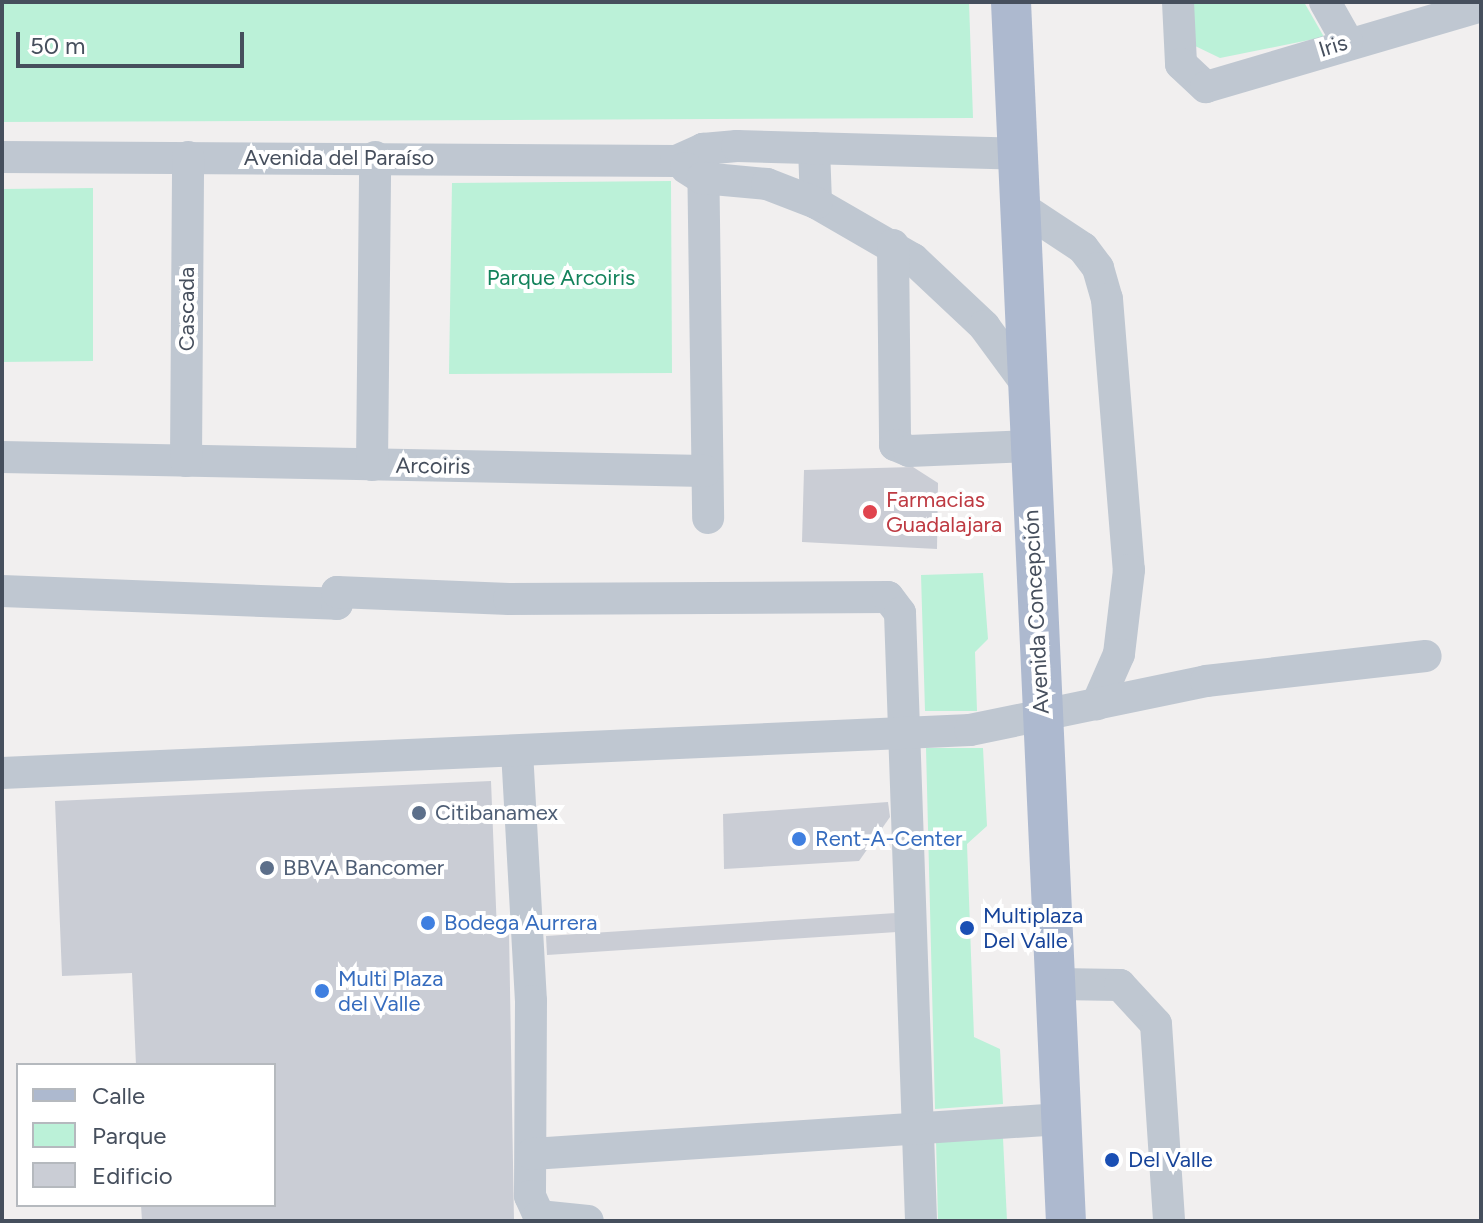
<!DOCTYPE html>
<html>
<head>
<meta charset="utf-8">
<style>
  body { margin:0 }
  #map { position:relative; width:1483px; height:1223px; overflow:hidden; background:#f1efef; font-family:Figtree,sans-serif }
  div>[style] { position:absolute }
  .green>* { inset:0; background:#bbf1d8 }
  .building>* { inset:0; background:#cacdd5 }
  .minor>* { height:32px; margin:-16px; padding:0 16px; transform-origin:16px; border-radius:16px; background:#bfc7d1 }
  .major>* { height:40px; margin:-20px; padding:0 20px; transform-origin:20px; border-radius:20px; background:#adb9cf }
  .dots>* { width:22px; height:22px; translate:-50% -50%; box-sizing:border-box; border:4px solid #fff; border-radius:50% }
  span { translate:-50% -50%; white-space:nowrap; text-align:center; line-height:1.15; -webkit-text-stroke:8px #fff; paint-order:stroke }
  .street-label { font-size:22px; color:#464f5d }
  .park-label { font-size:22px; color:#13825b }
  .health-label { font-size:22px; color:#be3a42 }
  .left { translate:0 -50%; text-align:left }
  .service-label { font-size:22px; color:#4e5e75 }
  .shop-label { font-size:22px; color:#366cbe }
  .transit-label { font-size:22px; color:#164399 }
  .frame { position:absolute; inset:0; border:4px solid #464f5d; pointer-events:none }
  .legend { position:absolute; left:16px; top:1063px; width:260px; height:144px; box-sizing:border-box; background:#fff; border:2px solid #b5b9be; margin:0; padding:10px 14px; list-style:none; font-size:24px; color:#464f5d }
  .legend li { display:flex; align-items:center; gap:16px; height:40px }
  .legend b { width:40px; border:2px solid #b5b9be }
  .scale { position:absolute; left:16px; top:32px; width:228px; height:36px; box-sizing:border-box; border:4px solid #464f5d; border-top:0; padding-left:10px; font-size:24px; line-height:28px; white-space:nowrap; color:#464f5d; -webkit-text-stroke:6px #fff; paint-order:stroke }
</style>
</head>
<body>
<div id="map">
  <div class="green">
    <i style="clip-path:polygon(2px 2px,969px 2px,973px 118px,2px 122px)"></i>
    <i style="clip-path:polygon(1189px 2px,1304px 2px,1324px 37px,1220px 58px,1191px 44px)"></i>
    <i style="clip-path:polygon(671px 181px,672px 373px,449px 374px,452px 183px)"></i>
    <i style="clip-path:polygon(93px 188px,93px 361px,2px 362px,2px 189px)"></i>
    <i style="clip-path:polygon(983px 573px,988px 639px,975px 652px,977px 711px,925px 711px,921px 575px)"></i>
    <i style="clip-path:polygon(926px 748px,983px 748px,987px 826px,967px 844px,974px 1037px,1000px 1049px,1003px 1104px,935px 1109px)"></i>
    <i style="clip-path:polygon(1003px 1138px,1007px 1221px,938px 1221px,936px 1139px)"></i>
  </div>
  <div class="building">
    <i style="clip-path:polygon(913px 467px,938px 483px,937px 549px,802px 542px,804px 470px)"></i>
    <i style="clip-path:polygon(491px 781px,497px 932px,509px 931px,514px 1221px,142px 1221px,141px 1205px,274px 1205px,274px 1065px,136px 1065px,132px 973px,62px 976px,55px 801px)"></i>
    <i style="clip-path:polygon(888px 802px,890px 817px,859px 861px,724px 869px,723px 814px)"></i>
    <i style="clip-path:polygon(896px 913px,897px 932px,547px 955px,546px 936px)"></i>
  </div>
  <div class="minor">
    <i style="left:1178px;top:2px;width:62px;rotate:87.2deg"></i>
    <i style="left:1181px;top:64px;width:34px;rotate:43deg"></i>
    <i style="left:1206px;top:87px;width:287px;rotate:-16.4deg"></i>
    <i style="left:1325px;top:2px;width:45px;rotate:60.6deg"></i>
    <i style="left:814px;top:148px;width:55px;rotate:87.9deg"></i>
    <i style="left:816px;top:203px;width:112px;rotate:30deg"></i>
    <i style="left:913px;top:259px;width:98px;rotate:43.3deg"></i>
    <i style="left:984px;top:326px;width:71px;rotate:53.6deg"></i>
    <i style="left:703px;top:149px;width:369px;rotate:89.2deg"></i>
    <i style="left:2px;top:157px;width:674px;rotate:0.34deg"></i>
    <i style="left:676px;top:161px;width:30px;rotate:-24deg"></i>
    <i style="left:703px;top:149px;width:34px;rotate:-5deg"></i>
    <i style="left:737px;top:146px;width:282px;rotate:1.6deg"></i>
    <i style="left:686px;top:168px;width:19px;rotate:32deg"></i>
    <i style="left:702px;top:178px;width:65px;rotate:5.3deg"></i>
    <i style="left:767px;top:184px;width:53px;rotate:21.2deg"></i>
    <i style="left:1021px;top:207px;width:74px;rotate:33.5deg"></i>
    <i style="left:1083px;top:248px;width:25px;rotate:53deg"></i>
    <i style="left:1098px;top:268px;width:32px;rotate:74deg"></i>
    <i style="left:1107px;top:299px;width:272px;rotate:85.4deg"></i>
    <i style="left:1129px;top:570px;width:85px;rotate:96.8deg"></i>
    <i style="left:1119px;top:654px;width:55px;rotate:113.7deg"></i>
    <i style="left:893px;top:245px;width:200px;rotate:89.4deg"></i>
    <i style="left:895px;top:445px;width:15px;rotate:23deg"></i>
    <i style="left:909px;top:451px;width:119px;rotate:-2.4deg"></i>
    <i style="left:2px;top:457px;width:703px;rotate:1.14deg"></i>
    <i style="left:186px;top:461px;width:304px;rotate:-89.6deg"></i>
    <i style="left:372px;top:465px;width:308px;rotate:-89.4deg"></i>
    <i style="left:2px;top:591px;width:335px;rotate:2.2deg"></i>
    <i style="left:337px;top:604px;width:12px;rotate:-90deg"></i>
    <i style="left:337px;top:592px;width:172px;rotate:2.3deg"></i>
    <i style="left:509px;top:599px;width:379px;rotate:-0.3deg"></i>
    <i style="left:888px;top:597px;width:20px;rotate:53deg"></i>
    <i style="left:900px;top:613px;width:608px;rotate:88.02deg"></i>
    <i style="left:517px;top:751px;width:250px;rotate:86.8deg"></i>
    <i style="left:531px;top:1001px;width:195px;rotate:90.3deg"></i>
    <i style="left:530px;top:1196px;width:22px;rotate:66deg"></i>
    <i style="left:539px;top:1216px;width:49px;rotate:5.8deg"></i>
    <i style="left:2px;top:773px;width:969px;rotate:-2.54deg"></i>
    <i style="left:970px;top:730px;width:241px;rotate:-11.7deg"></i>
    <i style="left:1206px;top:681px;width:221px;rotate:-6.5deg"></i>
    <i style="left:1058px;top:984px;width:62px;rotate:0.9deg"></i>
    <i style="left:1120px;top:985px;width:53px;rotate:47.3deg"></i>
    <i style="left:1156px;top:1024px;width:197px;rotate:86.2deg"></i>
    <i style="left:532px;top:1154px;width:530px;rotate:-3.79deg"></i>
  </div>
  <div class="major">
    <i style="left:1011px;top:2px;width:1220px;rotate:87.42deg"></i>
  </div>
  <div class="dots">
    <i style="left:870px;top:512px;background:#e0444e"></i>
    <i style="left:419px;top:813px;background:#5c6f8a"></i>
    <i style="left:799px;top:839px;background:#3f7fe0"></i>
    <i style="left:267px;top:868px;background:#5c6f8a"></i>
    <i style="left:428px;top:923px;background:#3f7fe0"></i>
    <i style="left:967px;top:928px;background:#1a4fb4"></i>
    <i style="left:322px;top:991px;background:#3f7fe0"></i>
    <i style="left:1112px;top:1160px;background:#1a4fb4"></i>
  </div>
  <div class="street-label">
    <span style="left:1333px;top:46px;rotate:-17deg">Iris</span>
    <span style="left:339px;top:158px">Avenida del Paraíso</span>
    <span style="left:187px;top:309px;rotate:-90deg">Cascada</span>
    <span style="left:433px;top:466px;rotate:1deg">Arcoiris</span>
    <span style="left:1036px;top:612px;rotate:-93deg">Avenida Concepción</span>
  </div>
  <div class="park-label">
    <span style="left:561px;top:278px">Parque Arcoiris</span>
  </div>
  <div class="health-label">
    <span class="left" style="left:886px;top:512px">Farmacias<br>Guadalajara</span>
  </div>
  <div class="service-label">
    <span class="left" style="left:435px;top:813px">Citibanamex</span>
    <span class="left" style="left:283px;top:868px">BBVA Bancomer</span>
  </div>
  <div class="shop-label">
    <span class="left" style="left:815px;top:839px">Rent-A-Center</span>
    <span class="left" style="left:444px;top:923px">Bodega Aurrera</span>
    <span class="left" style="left:338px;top:991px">Multi Plaza<br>del Valle</span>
  </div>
  <div class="transit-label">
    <span class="left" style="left:983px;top:928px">Multiplaza<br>Del Valle</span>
    <span class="left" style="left:1128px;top:1160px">Del Valle</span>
  </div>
  <div class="frame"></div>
  <ul class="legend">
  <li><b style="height:10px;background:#adb9cf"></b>Calle</li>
  <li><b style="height:22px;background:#bbf1d8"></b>Parque</li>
  <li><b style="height:22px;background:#cacdd5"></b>Edificio</li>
  </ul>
  <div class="scale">50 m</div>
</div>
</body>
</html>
